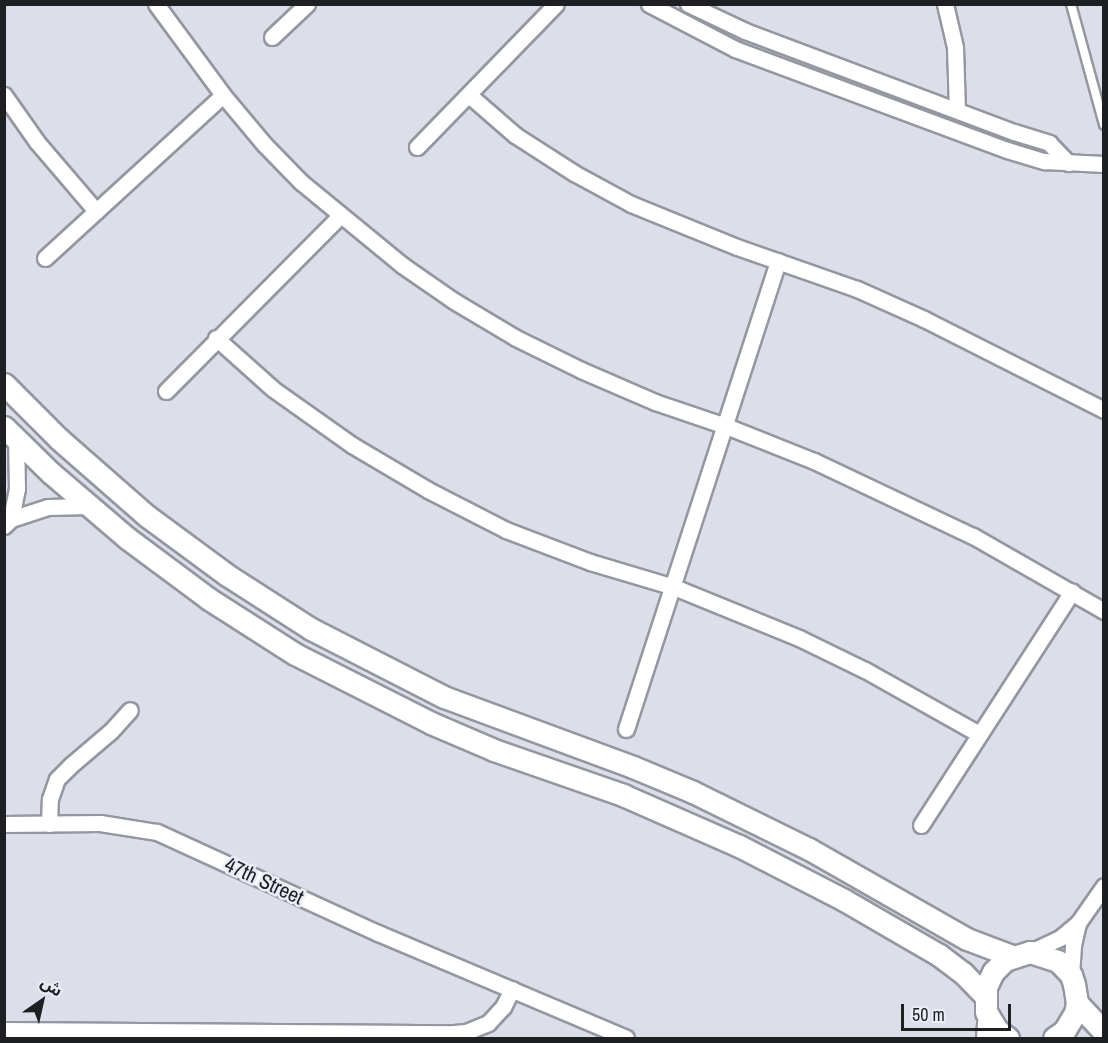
<!DOCTYPE html>
<html>
<head>
<meta charset="utf-8">
<style>
  body { margin:0 }
  #map { position:relative; width:1108px; height:1043px; overflow:hidden; background:#dcdfea; font-family:"Archivo Narrow","Noto Sans Arabic",sans-serif }
  div>[style] { position:absolute }
  .roads { filter:drop-shadow(2px 0 #9497a0) drop-shadow(-2px 0 #9497a0) drop-shadow(0 2px #9497a0) drop-shadow(0 -2px #9497a0) }
  .lane>* { height:8px; margin:-4px; padding:0 4px; transform-origin:4px; border-radius:4px; background:#fff }
  .street>* { height:15px; margin:-7.5px; padding:0 7.5px; transform-origin:7.5px; border-radius:7.5px; background:#fff }
  .secondary>* { height:21px; margin:-10.5px; padding:0 10.5px; transform-origin:10.5px; border-radius:10.5px; background:#fff }
  span { translate:-50% -50%; white-space:nowrap; text-align:center; line-height:1.15; -webkit-text-stroke:5px #e9edf7; paint-order:stroke }
  .street-label { font-size:21px; color:#1e1f22 }
  .frame { position:absolute; inset:0; border:6px solid #1e1f22; pointer-events:none }
  .north { position:absolute; left:12px; top:971px; width:60px; height:60px; -webkit-text-stroke:4px #e9edf7; paint-order:stroke; rotate:34deg; font-size:16px; font-weight:700; line-height:24px; text-align:center; color:#1e1f22 }
  .north::after { content:''; display:block; margin:auto; width:21px; height:27px; background:#1e1f22; clip-path:polygon(50% 0,100% 100%,50% 72%,0 100%) }
  .scale { position:absolute; left:901px; top:1004px; width:110px; height:27px; box-sizing:border-box; border:3px solid #1e1f22; border-top:0; padding-left:8px; font-size:18px; line-height:21px; white-space:nowrap; color:#1e1f22; -webkit-text-stroke:4px #e9edf7; paint-order:stroke }
</style>
</head>
<body>
<div id="map">
  <div class="roads">
    <div class="lane">
      <i style="left:1071px;top:4px;width:125px;rotate:74.7deg"></i>
    </div>
    <div class="street">
      <i style="left:156px;top:4px;width:113px;rotate:53.6deg"></i>
      <i style="left:223px;top:95px;width:64px;rotate:50.1deg"></i>
      <i style="left:264px;top:144px;width:53px;rotate:45.8deg"></i>
      <i style="left:301px;top:182px;width:131px;rotate:39.4deg"></i>
      <i style="left:402px;top:265px;width:63px;rotate:34.7deg"></i>
      <i style="left:454px;top:301px;width:72px;rotate:30.8deg"></i>
      <i style="left:516px;top:338px;width:72px;rotate:26.2deg"></i>
      <i style="left:581px;top:370px;width:81px;rotate:23.4deg"></i>
      <i style="left:655px;top:402px;width:75px;rotate:18.7deg"></i>
      <i style="left:726px;top:426px;width:95px;rotate:21.7deg"></i>
      <i style="left:814px;top:461px;width:176px;rotate:25.3deg"></i>
      <i style="left:973px;top:536px;width:151px;rotate:29.8deg"></i>
      <i style="left:649px;top:4px;width:97px;rotate:27.6deg"></i>
      <i style="left:735px;top:49px;width:290px;rotate:20.4deg"></i>
      <i style="left:1007px;top:150px;width:39px;rotate:17deg"></i>
      <i style="left:1044px;top:161px;width:60px;rotate:2.9deg"></i>
      <i style="left:688px;top:4px;width:63px;rotate:25.3deg"></i>
      <i style="left:745px;top:31px;width:287px;rotate:20.6deg"></i>
      <i style="left:1014px;top:132px;width:37px;rotate:17deg"></i>
      <i style="left:1049px;top:143px;width:28px;rotate:46deg"></i>
      <i style="left:945px;top:4px;width:44px;rotate:76.9deg"></i>
      <i style="left:955px;top:47px;width:63px;rotate:88.2deg"></i>
      <i style="left:272px;top:37px;width:48px;rotate:-43.3deg"></i>
      <i style="left:4px;top:95px;width:57px;rotate:54.9deg"></i>
      <i style="left:37px;top:142px;width:91px;rotate:49.5deg"></i>
      <i style="left:469px;top:95px;width:61px;rotate:41deg"></i>
      <i style="left:515px;top:135px;width:70px;rotate:32.8deg"></i>
      <i style="left:574px;top:173px;width:65px;rotate:28.5deg"></i>
      <i style="left:631px;top:204px;width:114px;rotate:22.1deg"></i>
      <i style="left:737px;top:247px;width:127px;rotate:19.3deg"></i>
      <i style="left:857px;top:289px;width:73px;rotate:24.1deg"></i>
      <i style="left:924px;top:319px;width:202px;rotate:26.8deg"></i>
      <i style="left:417px;top:147px;width:199px;rotate:-45.8deg"></i>
      <i style="left:45px;top:258px;width:241px;rotate:-42.5deg"></i>
      <i style="left:216px;top:338px;width:76px;rotate:41.8deg"></i>
      <i style="left:273px;top:389px;width:97px;rotate:35.3deg"></i>
      <i style="left:352px;top:445px;width:88px;rotate:30.6deg"></i>
      <i style="left:428px;top:490px;width:88px;rotate:27.1deg"></i>
      <i style="left:506px;top:530px;width:90px;rotate:20.9deg"></i>
      <i style="left:590px;top:562px;width:88px;rotate:16.6deg"></i>
      <i style="left:674px;top:587px;width:135px;rotate:22.2deg"></i>
      <i style="left:799px;top:638px;width:73px;rotate:25.9deg"></i>
      <i style="left:865px;top:670px;width:131px;rotate:29.3deg"></i>
      <i style="left:166px;top:391px;width:247px;rotate:-45.2deg"></i>
      <i style="left:11px;top:519px;width:39px;rotate:-18deg"></i>
      <i style="left:48px;top:507px;width:40px;rotate:-1.4deg"></i>
      <i style="left:4px;top:526px;width:10px;rotate:-45deg"></i>
      <i style="left:11px;top:519px;width:31px;rotate:-79deg"></i>
      <i style="left:17px;top:489px;width:50px;rotate:-91.1deg"></i>
      <i style="left:626px;top:729px;width:492px;rotate:-72deg"></i>
      <i style="left:4px;top:824px;width:96px;rotate:-0.6deg"></i>
      <i style="left:100px;top:823px;width:58px;rotate:9deg"></i>
      <i style="left:157px;top:832px;width:243px;rotate:24.6deg"></i>
      <i style="left:378px;top:933px;width:269px;rotate:22.9deg"></i>
      <i style="left:49px;top:824px;width:25px;rotate:-88deg"></i>
      <i style="left:50px;top:799px;width:21px;rotate:-71deg"></i>
      <i style="left:57px;top:779px;width:20px;rotate:-45deg"></i>
      <i style="left:71px;top:765px;width:52px;rotate:-40.4deg"></i>
      <i style="left:111px;top:731px;width:28px;rotate:-48deg"></i>
      <i style="left:921px;top:825px;width:278px;rotate:-57.1deg"></i>
      <i style="left:1030px;top:952px;width:33px;rotate:-25deg"></i>
      <i style="left:1060px;top:938px;width:23px;rotate:-40deg"></i>
      <i style="left:1078px;top:923px;width:45px;rotate:-54.9deg"></i>
      <i style="left:1071px;top:975px;width:30px;rotate:-86deg"></i>
      <i style="left:1073px;top:945px;width:23px;rotate:-77deg"></i>
      <i style="left:4px;top:1030px;width:450px;rotate:0.4deg"></i>
      <i style="left:454px;top:1033px;width:12px;rotate:-5deg"></i>
      <i style="left:466px;top:1032px;width:24px;rotate:-22deg"></i>
      <i style="left:488px;top:1023px;width:22px;rotate:-47deg"></i>
      <i style="left:503px;top:1007px;width:20px;rotate:-63deg"></i>
      <i style="left:984px;top:1038px;width:26px;rotate:-86deg"></i>
    </div>
    <div class="secondary">
      <i style="left:4px;top:384px;width:78px;rotate:45deg"></i>
      <i style="left:59px;top:439px;width:117px;rotate:41.2deg"></i>
      <i style="left:147px;top:516px;width:99px;rotate:36.4deg"></i>
      <i style="left:227px;top:575px;width:100px;rotate:32.7deg"></i>
      <i style="left:311px;top:629px;width:149px;rotate:27.1deg"></i>
      <i style="left:444px;top:697px;width:202px;rotate:20.3deg"></i>
      <i style="left:633px;top:767px;width:65px;rotate:22.6deg"></i>
      <i style="left:693px;top:792px;width:129px;rotate:26.2deg"></i>
      <i style="left:809px;top:849px;width:182px;rotate:29.7deg"></i>
      <i style="left:967px;top:939px;width:48px;rotate:20.7deg"></i>
      <i style="left:4px;top:427px;width:66px;rotate:44.4deg"></i>
      <i style="left:51px;top:473px;width:100px;rotate:40.5deg"></i>
      <i style="left:127px;top:538px;width:102px;rotate:36.6deg"></i>
      <i style="left:209px;top:599px;width:102px;rotate:32.6deg"></i>
      <i style="left:295px;top:654px;width:153px;rotate:26.9deg"></i>
      <i style="left:431px;top:723px;width:69px;rotate:23.2deg"></i>
      <i style="left:494px;top:750px;width:137px;rotate:19.2deg"></i>
      <i style="left:623px;top:795px;width:127px;rotate:23.7deg"></i>
      <i style="left:739px;top:846px;width:118px;rotate:27.2deg"></i>
      <i style="left:844px;top:900px;width:110px;rotate:30.1deg"></i>
      <i style="left:939px;top:955px;width:30px;rotate:37deg"></i>
      <i style="left:963px;top:973px;width:30px;rotate:46deg"></i>
      <i style="left:1077px;top:1003px;width:40px;rotate:47deg"></i>
      <i style="left:1008px;top:1038px;width:14px;rotate:-144deg"></i>
      <i style="left:997px;top:1030px;width:21px;rotate:-121deg"></i>
      <i style="left:986px;top:1012px;width:25px;rotate:-90deg"></i>
      <i style="left:986px;top:987px;width:17px;rotate:-65deg"></i>
      <i style="left:993px;top:972px;width:17px;rotate:-45deg"></i>
      <i style="left:1005px;top:960px;width:26px;rotate:-18deg"></i>
      <i style="left:1030px;top:952px;width:29px;rotate:18deg"></i>
      <i style="left:1058px;top:961px;width:19px;rotate:47deg"></i>
      <i style="left:1071px;top:975px;width:9px;rotate:72deg"></i>
      <i style="left:1074px;top:984px;width:19px;rotate:81deg"></i>
      <i style="left:1077px;top:1003px;width:10px;rotate:101deg"></i>
      <i style="left:1075px;top:1013px;width:21px;rotate:121deg"></i>
      <i style="left:1064px;top:1031px;width:12px;rotate:145deg"></i>
    </div>
  </div>
  <div class="street-label">
    <span style="left:264px;top:881px;rotate:25deg">47th Street</span>
  </div>
  <div class="frame"></div>
  <div class="north">ش</div>
  <div class="scale">50 m</div>
</div>
</body>
</html>
